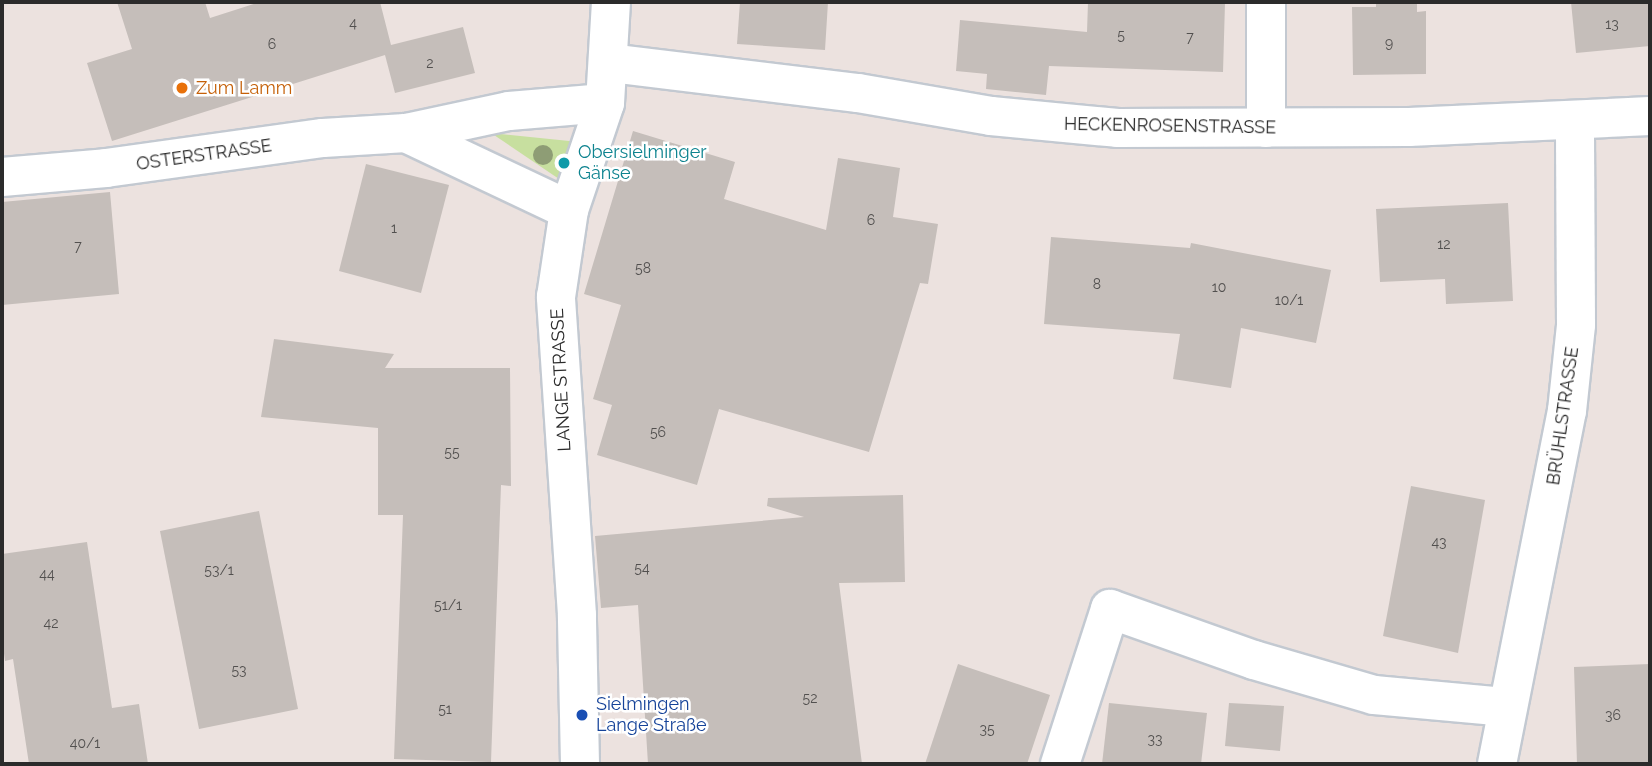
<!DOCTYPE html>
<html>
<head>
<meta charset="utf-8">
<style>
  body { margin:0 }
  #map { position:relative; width:1652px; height:766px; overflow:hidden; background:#ece2df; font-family:Raleway,sans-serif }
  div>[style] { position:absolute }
  .green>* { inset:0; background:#c7df9f }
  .building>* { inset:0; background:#c5beba }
  .roads { filter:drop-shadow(2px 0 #c3c9d1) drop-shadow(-2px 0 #c3c9d1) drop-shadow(0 2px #c3c9d1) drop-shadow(0 -2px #c3c9d1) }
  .minor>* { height:38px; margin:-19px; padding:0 19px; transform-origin:19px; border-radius:19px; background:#fff }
  .trees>* { width:20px; height:20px; margin:-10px; border-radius:50%; background:#8e9d75 }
  .dots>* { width:19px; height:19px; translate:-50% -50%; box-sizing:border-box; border:4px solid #fff; border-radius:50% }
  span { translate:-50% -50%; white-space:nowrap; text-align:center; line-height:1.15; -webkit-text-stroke:5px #fff; paint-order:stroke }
  .number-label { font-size:14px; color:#52504f }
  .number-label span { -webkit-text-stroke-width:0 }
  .food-label { font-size:18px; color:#c56008 }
  .left { translate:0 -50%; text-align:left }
  .street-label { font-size:18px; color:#2b2b2b }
  .culture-label { font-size:18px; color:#0d838f }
  .transit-label { font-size:18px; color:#164399 }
  .frame { position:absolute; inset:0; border:4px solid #2b2b2b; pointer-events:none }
</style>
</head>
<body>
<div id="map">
  <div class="green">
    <i style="clip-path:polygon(491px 133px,579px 142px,565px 183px)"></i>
  </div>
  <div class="building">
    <i style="clip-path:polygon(117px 2px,205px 2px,210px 18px,260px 2px,380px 2px,391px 45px,463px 27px,475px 73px,395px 93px,385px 55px,112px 141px,87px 63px,132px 49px)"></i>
    <i style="clip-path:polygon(740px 2px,828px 2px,825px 50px,737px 44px)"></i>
    <i style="clip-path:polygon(1088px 2px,1225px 3px,1223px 72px,1049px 66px,1046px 95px,986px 89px,987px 74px,956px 71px,960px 20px,1087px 32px)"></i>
    <i style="clip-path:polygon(1376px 2px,1417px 2px,1417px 12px,1426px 11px,1426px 74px,1353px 75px,1352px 7px,1376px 7px)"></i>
    <i style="clip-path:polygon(1571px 2px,1650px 2px,1650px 46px,1576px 53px)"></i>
    <i style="clip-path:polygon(633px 131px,735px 162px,724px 199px,826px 230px,838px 158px,900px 168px,893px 217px,938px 224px,928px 284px,920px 283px,869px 452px,719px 409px,697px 485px,597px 455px,612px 405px,593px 399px,621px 305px,584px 294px)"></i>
    <i style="clip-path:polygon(366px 164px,449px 185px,421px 293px,339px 271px)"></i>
    <i style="clip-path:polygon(110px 192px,119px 294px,2px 305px,2px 202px)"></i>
    <i style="clip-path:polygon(1508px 203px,1513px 301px,1446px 304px,1445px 279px,1380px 282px,1376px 209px)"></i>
    <i style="clip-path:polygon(1051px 237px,1190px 248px,1191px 243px,1331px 270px,1316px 343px,1241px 328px,1231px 388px,1173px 379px,1180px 334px,1044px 324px)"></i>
    <i style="clip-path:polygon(274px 339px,394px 354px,385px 368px,510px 368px,511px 486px,501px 485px,491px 762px,394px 759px,403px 515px,378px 515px,378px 428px,261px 417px)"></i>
    <i style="clip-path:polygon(1411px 486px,1485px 500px,1458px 653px,1383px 636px)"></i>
    <i style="clip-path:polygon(903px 495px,905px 582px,839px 583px,862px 764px,648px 764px,638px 605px,601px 608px,595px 536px,804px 517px,767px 506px,768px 498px)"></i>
    <i style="clip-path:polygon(259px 511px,298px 709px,199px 729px,160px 531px)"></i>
    <i style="clip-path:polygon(87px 542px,112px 708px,139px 704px,148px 764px,29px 764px,13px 659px,5px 661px,2px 639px,2px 554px)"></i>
    <i style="clip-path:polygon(958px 664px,1050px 695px,1027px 764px,925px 764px)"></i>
    <i style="clip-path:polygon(1650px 664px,1650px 763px,1577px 764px,1574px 667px)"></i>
    <i style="clip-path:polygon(1109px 703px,1207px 713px,1201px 764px,1102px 764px)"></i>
    <i style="clip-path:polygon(1229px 703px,1284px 706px,1280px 751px,1225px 746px)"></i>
  </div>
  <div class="roads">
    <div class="minor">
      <i style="left:1266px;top:2px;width:126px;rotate:90deg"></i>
      <i style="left:610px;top:63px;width:250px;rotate:6.9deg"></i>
      <i style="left:858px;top:93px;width:135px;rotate:9.8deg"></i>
      <i style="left:991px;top:116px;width:127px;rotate:5.4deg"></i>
      <i style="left:1117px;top:128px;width:292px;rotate:-0.2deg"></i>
      <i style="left:1409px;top:127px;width:241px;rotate:-2.6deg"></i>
      <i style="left:406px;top:133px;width:180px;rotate:25.3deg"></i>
      <i style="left:2px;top:177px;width:104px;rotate:-4.9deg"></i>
      <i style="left:106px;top:168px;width:219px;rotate:-7.9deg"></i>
      <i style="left:323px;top:138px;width:83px;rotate:-3.4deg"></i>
      <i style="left:406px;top:133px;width:105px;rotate:-12.1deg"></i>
      <i style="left:509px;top:111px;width:96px;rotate:-4.8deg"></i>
      <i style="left:580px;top:764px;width:149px;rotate:-91.2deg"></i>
      <i style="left:577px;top:615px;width:319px;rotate:-93.8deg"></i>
      <i style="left:556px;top:297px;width:88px;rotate:-81.5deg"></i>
      <i style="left:569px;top:210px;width:113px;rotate:-71.4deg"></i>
      <i style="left:605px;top:103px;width:101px;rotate:-86.6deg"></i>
      <i style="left:1060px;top:764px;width:163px;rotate:-72.1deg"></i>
      <i style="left:1110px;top:609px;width:153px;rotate:19.5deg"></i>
      <i style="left:1254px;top:660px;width:125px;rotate:16.3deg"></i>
      <i style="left:1374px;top:695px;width:134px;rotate:5.2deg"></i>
      <i style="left:1497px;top:764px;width:360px;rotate:-78.8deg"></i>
      <i style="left:1567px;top:411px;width:86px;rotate:-84deg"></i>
      <i style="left:1576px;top:325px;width:204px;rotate:-90.3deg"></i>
    </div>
  </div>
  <div class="trees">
    <i style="left:543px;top:155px"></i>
  </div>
  <div class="dots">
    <i style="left:182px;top:88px;background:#e8710a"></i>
    <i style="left:564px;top:163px;background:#0f9aa8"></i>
    <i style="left:582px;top:715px;background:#1a4fb4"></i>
  </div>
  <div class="number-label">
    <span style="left:353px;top:23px">4</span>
    <span style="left:1612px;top:24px">13</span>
    <span style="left:1121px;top:35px">5</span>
    <span style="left:1190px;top:37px">7</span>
    <span style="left:1389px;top:43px">9</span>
    <span style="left:272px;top:44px">6</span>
    <span style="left:430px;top:63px">2</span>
    <span style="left:871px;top:220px">6</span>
    <span style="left:394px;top:228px">1</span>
    <span style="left:1444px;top:244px">12</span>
    <span style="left:78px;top:246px">7</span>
    <span style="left:643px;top:268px">58</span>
    <span style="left:1097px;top:284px">8</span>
    <span style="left:1219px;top:287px">10</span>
    <span style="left:1289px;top:300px">10/1</span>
    <span style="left:658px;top:432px">56</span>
    <span style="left:452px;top:452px">55</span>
    <span style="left:1439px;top:542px">43</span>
    <span style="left:642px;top:568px">54</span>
    <span style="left:219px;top:570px">53/1</span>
    <span style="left:47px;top:574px">44</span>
    <span style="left:448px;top:605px">51/1</span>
    <span style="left:51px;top:623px">42</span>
    <span style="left:239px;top:670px">53</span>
    <span style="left:810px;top:698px">52</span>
    <span style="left:445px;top:709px">51</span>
    <span style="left:1613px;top:715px">36</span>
    <span style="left:987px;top:729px">35</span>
    <span style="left:1155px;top:739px">33</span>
    <span style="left:85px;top:743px">40/1</span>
  </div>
  <div class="food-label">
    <span class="left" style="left:196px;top:88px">Zum Lamm</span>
  </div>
  <div class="street-label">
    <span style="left:1170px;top:126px;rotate:1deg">HECKENROSENSTRASSE</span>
    <span style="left:204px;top:155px;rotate:-8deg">OSTERSTRASSE</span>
    <span style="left:561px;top:380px;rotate:-93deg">LANGE STRASSE</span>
    <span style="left:1563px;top:416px;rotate:-82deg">BRÜHLSTRASSE</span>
  </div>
  <div class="culture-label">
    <span class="left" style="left:578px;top:163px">Obersielminger<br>Gänse</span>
  </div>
  <div class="transit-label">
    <span class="left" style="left:596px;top:715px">Sielmingen<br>Lange Straße</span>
  </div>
  <div class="frame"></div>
</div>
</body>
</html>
